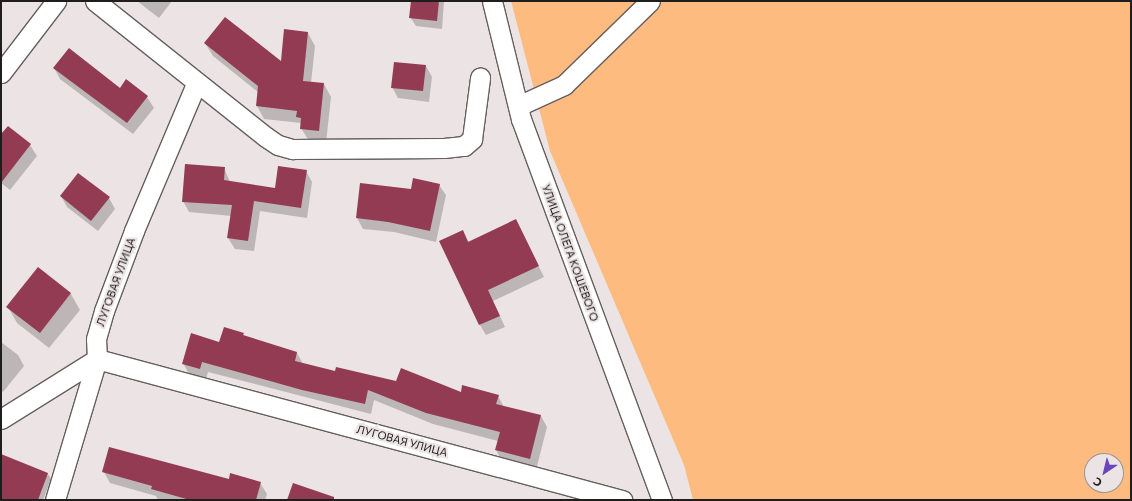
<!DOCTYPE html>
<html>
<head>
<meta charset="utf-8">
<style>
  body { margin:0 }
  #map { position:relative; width:1132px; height:501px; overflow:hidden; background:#ece4e4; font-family:Commissioner,sans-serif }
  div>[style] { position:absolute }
  .green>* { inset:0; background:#fdbb80 }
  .shadow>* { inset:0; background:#0003 }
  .building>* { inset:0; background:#933b52 }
  .roads { filter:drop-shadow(1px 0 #665f5f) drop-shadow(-1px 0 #665f5f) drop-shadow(0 1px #665f5f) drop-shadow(0 -1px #665f5f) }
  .minor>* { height:19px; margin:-9.5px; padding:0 9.5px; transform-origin:9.5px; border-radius:9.5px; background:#fff }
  span { translate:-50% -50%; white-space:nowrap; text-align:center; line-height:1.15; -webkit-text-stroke:4px #ece4e4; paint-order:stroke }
  .street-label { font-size:11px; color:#201d1d }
  .frame { position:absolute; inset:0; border:2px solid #201d1d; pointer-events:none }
  .north { position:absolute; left:1084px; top:453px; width:40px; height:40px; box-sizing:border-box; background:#ece4e4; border:1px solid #9a9494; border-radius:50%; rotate:215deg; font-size:11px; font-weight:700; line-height:16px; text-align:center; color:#201d1d }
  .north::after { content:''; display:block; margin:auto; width:14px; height:18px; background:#6945be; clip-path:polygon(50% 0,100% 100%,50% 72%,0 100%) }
</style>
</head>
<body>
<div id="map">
  <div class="green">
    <i style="clip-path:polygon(evenodd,511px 1px,1131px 1px,1131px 500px,693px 500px,684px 465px,550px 151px,511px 1px,1092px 461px,1116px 461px,1116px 485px,1092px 485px,1092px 461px)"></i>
  </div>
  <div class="shadow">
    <i style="clip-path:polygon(137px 1px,172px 1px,159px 18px)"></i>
    <i style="clip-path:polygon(412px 1px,444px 1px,442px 29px,416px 26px,410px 17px)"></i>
    <i style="clip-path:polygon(308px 33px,315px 46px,311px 83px,324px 84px,331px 97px,326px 143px,309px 141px,301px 128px,301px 123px,264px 119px,257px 106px,258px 92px,213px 56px,205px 43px,282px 63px)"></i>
    <i style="clip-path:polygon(426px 66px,432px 77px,429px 102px,398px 98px,392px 87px)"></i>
    <i style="clip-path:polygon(54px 68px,120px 89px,127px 81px,147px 97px,154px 108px,133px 134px,60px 79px)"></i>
    <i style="clip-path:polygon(8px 127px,30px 145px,37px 156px,10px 190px,1px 183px,1px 135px)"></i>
    <i style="clip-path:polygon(224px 168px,230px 182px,276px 189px,306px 171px,312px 182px,307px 218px,260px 211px,254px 251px,235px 249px,228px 238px,232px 216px,189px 212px,183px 201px)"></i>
    <i style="clip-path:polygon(439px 185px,446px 195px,436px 242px,394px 232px,363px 229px,357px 218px,412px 190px)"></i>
    <i style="clip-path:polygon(61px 196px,109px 198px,115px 209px,98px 231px,67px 207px)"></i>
    <i style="clip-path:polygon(516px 221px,544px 277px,493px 301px,505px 327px,486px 335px,480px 325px,463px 232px,469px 242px)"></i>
    <i style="clip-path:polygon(38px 268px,71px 294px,80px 310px,49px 348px,17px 323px,8px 307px)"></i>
    <i style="clip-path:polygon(243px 334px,245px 337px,297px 353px,303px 364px,336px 372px,461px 393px,498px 396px,504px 407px,541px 416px,547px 427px,536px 470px,502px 461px,496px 450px,498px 441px,433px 424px,374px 400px,371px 414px,208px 372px,206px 379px,189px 374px,183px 363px,220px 343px)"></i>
    <i style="clip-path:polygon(1px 342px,18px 355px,24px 366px,3px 392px,1px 390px)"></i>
    <i style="clip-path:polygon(3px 456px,48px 474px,51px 479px,43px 500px,1px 500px,1px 460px)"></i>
    <i style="clip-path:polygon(104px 472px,260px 483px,267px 494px,265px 500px,158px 500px,156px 496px,110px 483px)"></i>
  </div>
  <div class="building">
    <i style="clip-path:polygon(411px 1px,439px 1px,437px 21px,409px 18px)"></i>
    <i style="clip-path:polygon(225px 17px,281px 61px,284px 29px,308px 32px,303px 81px,324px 83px,319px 131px,300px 129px,301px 118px,296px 117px,297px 111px,256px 106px,258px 86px,204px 43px)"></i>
    <i style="clip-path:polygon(69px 48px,120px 88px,126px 79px,148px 96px,127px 123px,53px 68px)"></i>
    <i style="clip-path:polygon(394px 62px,426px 65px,423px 91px,391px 88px)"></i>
    <i style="clip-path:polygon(8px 126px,31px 144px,1px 183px,1px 134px)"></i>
    <i style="clip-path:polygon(185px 164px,225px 167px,224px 180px,275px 188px,278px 166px,307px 170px,301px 208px,254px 201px,248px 241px,227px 238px,232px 205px,182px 202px)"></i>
    <i style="clip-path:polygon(78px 173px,110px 197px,91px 221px,60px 196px)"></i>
    <i style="clip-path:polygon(413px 178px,440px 184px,430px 231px,388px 222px,356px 218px,360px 183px,411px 189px)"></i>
    <i style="clip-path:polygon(516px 219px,539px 266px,488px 290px,500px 316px,479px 325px,439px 241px,463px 230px,468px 242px)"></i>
    <i style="clip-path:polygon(38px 267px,71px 293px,40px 333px,6px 307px)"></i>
    <i style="clip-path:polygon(224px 327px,244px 333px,243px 335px,297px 352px,295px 361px,335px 371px,336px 367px,396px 381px,401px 368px,461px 392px,462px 385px,499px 395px,496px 404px,541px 415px,530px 459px,495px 450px,500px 432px,426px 413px,368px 390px,365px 404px,302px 390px,202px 362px,200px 369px,182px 364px,191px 333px,219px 342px)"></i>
    <i style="clip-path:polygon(109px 447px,229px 479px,230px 473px,261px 482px,256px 500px,190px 500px,151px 489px,152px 486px,102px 472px)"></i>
    <i style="clip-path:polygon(1px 454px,48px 473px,38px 500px,1px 500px)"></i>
    <i style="clip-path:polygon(293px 483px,334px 497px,334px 500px,287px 500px)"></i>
  </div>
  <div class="roads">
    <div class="minor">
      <i style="left:95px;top:1px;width:218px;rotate:38.5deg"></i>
      <i style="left:266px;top:137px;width:14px;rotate:34deg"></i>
      <i style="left:278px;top:145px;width:15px;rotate:16deg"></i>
      <i style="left:292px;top:149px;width:152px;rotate:-0.4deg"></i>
      <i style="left:444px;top:148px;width:20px;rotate:-6deg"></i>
      <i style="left:464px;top:146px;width:11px;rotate:-41deg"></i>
      <i style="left:472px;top:139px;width:62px;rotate:-82.5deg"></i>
      <i style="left:492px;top:1px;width:122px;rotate:76.2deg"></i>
      <i style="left:521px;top:119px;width:406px;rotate:69.7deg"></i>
      <i style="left:1px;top:73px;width:91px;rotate:-52.6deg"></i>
      <i style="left:196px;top:84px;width:160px;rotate:112.9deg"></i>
      <i style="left:134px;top:231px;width:85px;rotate:110.6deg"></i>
      <i style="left:104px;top:311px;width:29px;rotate:106deg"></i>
      <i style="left:96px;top:339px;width:20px;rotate:87deg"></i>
      <i style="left:97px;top:359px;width:544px;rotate:15.03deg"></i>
      <i style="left:518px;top:106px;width:51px;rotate:-24.5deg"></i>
      <i style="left:564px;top:85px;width:120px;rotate:-44.3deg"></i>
      <i style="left:1px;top:419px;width:113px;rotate:-32deg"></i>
      <i style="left:97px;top:359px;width:147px;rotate:106.6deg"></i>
    </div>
  </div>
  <div class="street-label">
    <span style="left:570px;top:253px;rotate:70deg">УЛИЦА ОЛЕГА КОШЕВОГО</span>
    <span style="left:116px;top:282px;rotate:-70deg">ЛУГОВАЯ УЛИЦА</span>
    <span style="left:402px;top:441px;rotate:15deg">ЛУГОВАЯ УЛИЦА</span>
  </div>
  <div class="frame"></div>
  <div class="north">С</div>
</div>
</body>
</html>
